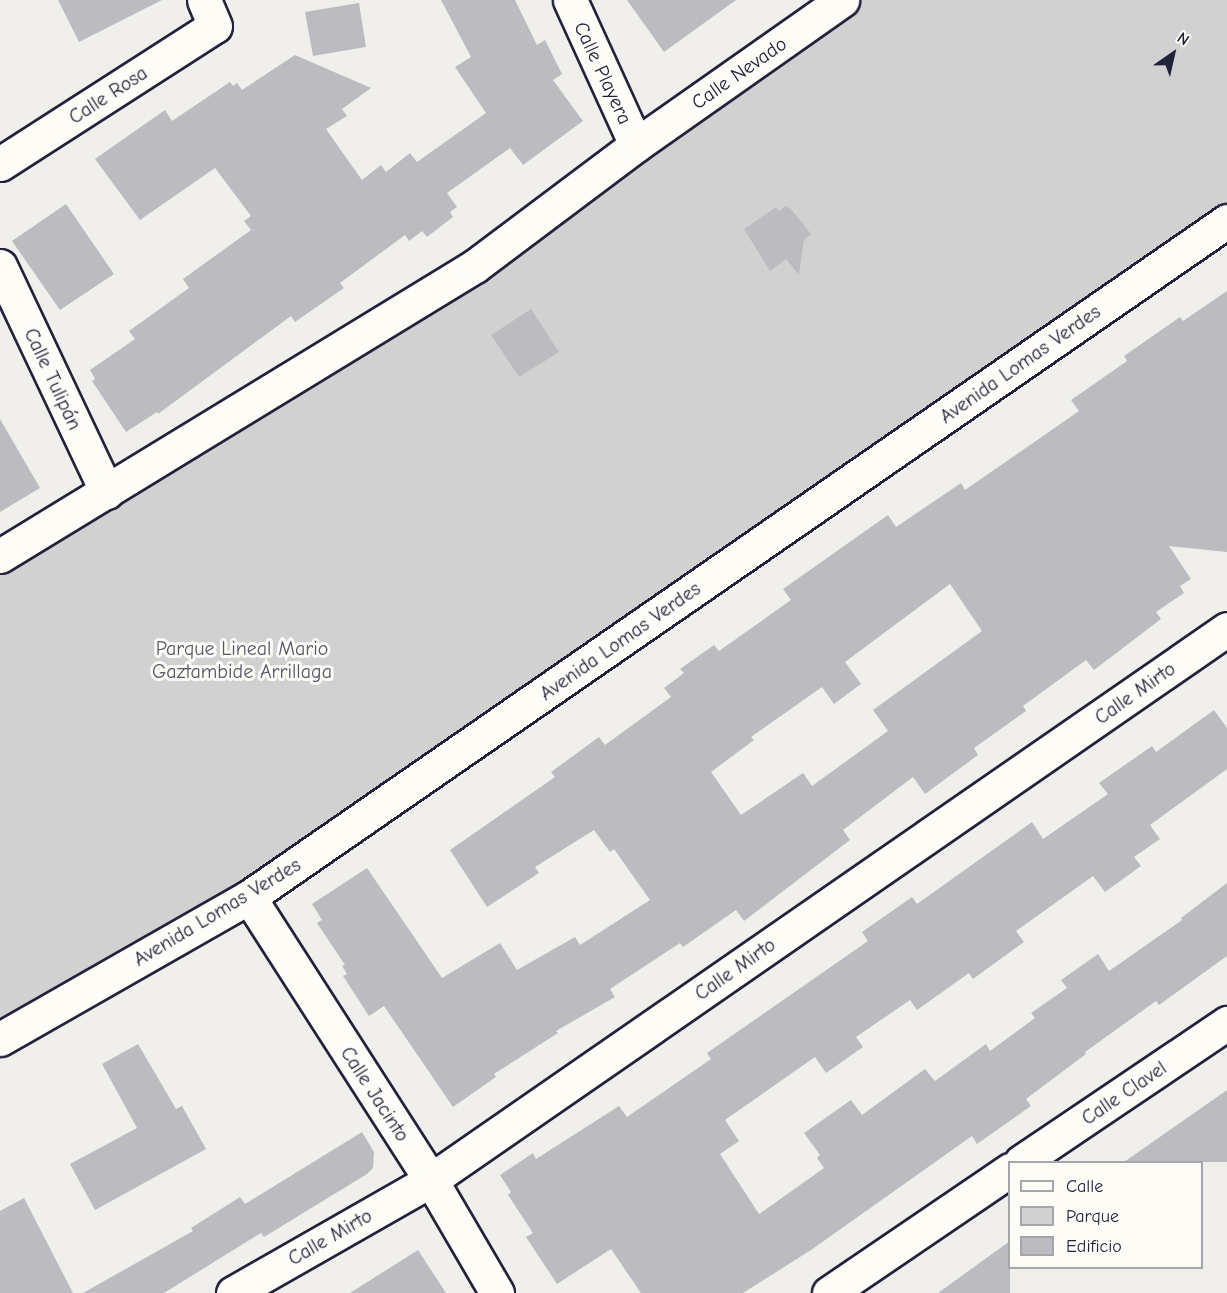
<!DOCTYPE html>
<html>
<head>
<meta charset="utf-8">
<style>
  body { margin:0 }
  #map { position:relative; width:1227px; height:1293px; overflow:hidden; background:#f0efec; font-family:"Comic Neue",sans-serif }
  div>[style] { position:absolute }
  .green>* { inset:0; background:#d2d1d1 }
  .building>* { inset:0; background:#bcbcc0 }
  .roads { filter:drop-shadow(2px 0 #22223b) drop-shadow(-2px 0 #22223b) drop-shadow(0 2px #22223b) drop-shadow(0 -2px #22223b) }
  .minor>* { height:33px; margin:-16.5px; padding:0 16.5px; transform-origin:16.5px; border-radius:16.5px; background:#fdfcf7 }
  span { translate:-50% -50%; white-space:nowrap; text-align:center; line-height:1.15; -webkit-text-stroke:6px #fdfcf7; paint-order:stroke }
  .street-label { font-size:20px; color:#22223b }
  .park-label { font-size:20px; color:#575768 }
  .legend { position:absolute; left:1008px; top:1161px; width:195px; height:108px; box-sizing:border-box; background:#fdfcf7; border:2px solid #a5a5ac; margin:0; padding:8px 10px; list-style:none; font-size:18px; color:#22223b }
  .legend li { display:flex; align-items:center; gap:12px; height:30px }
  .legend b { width:30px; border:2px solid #a5a5ac }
  .north { position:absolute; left:1143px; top:24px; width:60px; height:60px; -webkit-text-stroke:4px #fdfcf7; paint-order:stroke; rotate:34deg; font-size:16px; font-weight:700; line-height:24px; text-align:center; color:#22223b }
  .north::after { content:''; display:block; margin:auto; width:21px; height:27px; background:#22223b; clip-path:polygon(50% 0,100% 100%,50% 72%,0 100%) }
</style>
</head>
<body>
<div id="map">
  <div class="green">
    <i style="clip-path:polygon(842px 0,1227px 0,1227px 221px,249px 897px,0 1039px,0 556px,475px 266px)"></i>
  </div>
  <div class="building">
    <i style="clip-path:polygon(58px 0,162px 0,79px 42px)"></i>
    <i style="clip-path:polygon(441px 0,515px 0,537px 45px,545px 40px,562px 74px,553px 80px,583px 121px,523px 165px,510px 148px,447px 193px,457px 207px,450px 212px,453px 217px,427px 237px,422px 231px,409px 241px,405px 235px,340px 283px,344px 288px,295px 322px,291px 316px,158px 414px,157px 412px,126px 432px,92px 381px,95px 379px,90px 370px,135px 339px,129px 331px,189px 288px,183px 279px,251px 230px,244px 221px,251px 216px,215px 168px,140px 220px,95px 159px,165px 110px,172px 121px,230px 82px,233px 86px,237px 83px,242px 90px,295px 55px,371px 88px,342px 109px,347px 116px,326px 129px,362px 180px,381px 165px,386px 172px,410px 153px,417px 162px,486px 113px,455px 67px,471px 57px)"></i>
    <i style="clip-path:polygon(627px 0,736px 0,664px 52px)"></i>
    <i style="clip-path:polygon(359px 3px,366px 47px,313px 56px,305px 12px)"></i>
    <i style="clip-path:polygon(66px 204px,114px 274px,60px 310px,12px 241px)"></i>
    <i style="clip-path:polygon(785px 206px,790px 208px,811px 234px,804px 240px,799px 275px,786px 259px,770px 271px,744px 229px,776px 207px,779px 211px)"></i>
    <i style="clip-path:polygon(evenodd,1227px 291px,1227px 552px,1169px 546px,1191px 579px,1180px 586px,1184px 593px,1156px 612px,1161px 619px,1094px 670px,1086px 660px,1023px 706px,1026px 711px,974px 748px,978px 755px,925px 794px,913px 777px,843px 830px,850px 840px,744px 921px,736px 910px,683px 947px,680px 943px,610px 989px,615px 997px,556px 1031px,558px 1033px,494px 1074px,496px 1077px,453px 1107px,384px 1006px,369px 1016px,343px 976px,347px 974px,342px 966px,345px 965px,317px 923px,322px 920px,312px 904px,367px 868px,442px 978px,500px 943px,517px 970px,575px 937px,580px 945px,650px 900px,614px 849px,610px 852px,594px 830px,535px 867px,539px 873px,487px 907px,450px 850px,555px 777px,551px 772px,599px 737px,605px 745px,671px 697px,664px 688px,684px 673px,680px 669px,714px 645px,719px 651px,791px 600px,783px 589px,888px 515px,896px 527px,961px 483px,965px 490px,1079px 411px,1071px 400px,1127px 361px,1124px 356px,1180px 317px,1183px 321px,1227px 291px,950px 584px,982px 631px,873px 710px,888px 731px,812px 786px,803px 773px,741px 815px,711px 772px,754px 740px,751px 737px,822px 687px,834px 704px,861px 684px,845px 662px,950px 584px)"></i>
    <i style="clip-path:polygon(531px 309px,559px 352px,519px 377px,491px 335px)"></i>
    <i style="clip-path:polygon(0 419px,40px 488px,0 512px)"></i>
    <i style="clip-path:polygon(1214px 710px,1227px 728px,1227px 769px,1150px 825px,1160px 839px,1134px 857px,1141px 866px,1105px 892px,1093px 876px,1016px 931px,1024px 942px,973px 979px,969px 973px,917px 1010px,910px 1000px,856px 1037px,863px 1047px,826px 1073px,815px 1057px,725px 1120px,739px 1141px,720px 1154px,759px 1214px,824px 1168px,817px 1158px,820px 1155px,804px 1133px,851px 1100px,862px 1115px,925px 1069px,935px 1081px,986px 1044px,990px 1051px,1035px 1018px,1031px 1013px,1067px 988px,1061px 980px,1098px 954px,1109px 971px,1182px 920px,1181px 918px,1227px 883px,1227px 956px,1159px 1005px,1156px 1001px,1085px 1052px,1086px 1054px,1026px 1099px,1031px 1106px,977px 1144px,972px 1136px,811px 1250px,743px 1293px,641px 1293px,611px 1249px,557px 1284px,526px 1237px,533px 1233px,508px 1195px,511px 1192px,500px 1175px,533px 1153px,536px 1159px,619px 1106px,627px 1117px,711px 1059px,707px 1053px,868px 941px,862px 932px,912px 897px,917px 904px,1032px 822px,1043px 839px,1108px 794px,1099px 783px,1152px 746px,1156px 752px)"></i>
    <i style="clip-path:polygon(138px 1044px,176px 1109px,182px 1106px,206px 1149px,95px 1210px,70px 1164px,137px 1128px,102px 1064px)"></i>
    <i style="clip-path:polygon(1227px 1090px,1227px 1162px,1124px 1162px)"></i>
    <i style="clip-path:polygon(362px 1132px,374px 1152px,373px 1168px,367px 1174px,264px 1237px,261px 1233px,164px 1293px,83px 1293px,193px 1231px,191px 1228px,240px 1197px,245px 1204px)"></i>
    <i style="clip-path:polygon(24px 1198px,73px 1293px,0 1293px,0 1211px)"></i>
    <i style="clip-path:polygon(1010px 1241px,1010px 1293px,938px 1293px)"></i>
    <i style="clip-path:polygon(418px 1250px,446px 1293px,350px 1293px)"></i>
  </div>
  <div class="roads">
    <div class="minor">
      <i style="left:570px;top:0;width:159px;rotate:65.5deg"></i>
      <i style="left:0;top:164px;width:255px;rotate:-32.7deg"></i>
      <i style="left:215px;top:26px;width:28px;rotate:-113deg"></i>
      <i style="left:0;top:266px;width:250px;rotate:64.7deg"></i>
      <i style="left:0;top:556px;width:557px;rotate:-31.41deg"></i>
      <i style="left:475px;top:266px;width:201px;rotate:-36.9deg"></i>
      <i style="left:636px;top:145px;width:252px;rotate:-35.1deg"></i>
      <i style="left:249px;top:897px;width:336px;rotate:57.3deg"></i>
      <i style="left:431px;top:1180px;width:131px;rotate:59.7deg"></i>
      <i style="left:0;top:1039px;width:287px;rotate:-29.7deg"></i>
      <i style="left:249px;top:897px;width:1189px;rotate:-34.65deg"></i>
      <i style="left:1021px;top:1162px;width:249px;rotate:-34deg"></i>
      <i style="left:233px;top:1293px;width:228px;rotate:-29.7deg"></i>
      <i style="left:431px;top:1180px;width:968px;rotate:-34.69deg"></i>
      <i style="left:829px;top:1293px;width:219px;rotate:-34.2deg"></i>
    </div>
  </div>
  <div class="street-label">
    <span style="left:603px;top:73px;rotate:65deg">Calle Playera</span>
    <span style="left:739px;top:73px;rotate:-35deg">Calle Nevado</span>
    <span style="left:108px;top:95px;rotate:-33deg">Calle Rosa</span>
    <span style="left:1020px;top:364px;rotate:-35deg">Avenida Lomas Verdes</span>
    <span style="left:53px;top:379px;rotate:65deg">Calle Tulipán</span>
    <span style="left:620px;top:641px;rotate:-35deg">Avenida Lomas Verdes</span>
    <span style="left:1135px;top:693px;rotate:-35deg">Calle Mirto</span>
    <span style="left:217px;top:912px;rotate:-31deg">Avenida Lomas Verdes</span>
    <span style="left:735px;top:969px;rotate:-35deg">Calle Mirto</span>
    <span style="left:1124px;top:1093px;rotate:-34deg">Calle Clavel</span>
    <span style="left:375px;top:1094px;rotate:57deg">Calle Jacinto</span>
    <span style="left:330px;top:1237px;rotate:-30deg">Calle Mirto</span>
  </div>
  <div class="park-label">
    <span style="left:242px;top:660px">Parque Lineal Mario<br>Gaztambide Arrillaga</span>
  </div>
  <ul class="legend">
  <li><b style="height:8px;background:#fdfcf7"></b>Calle</li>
  <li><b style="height:16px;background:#d2d1d1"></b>Parque</li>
  <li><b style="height:16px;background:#bcbcc0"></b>Edificio</li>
  </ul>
  <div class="north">N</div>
</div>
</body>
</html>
